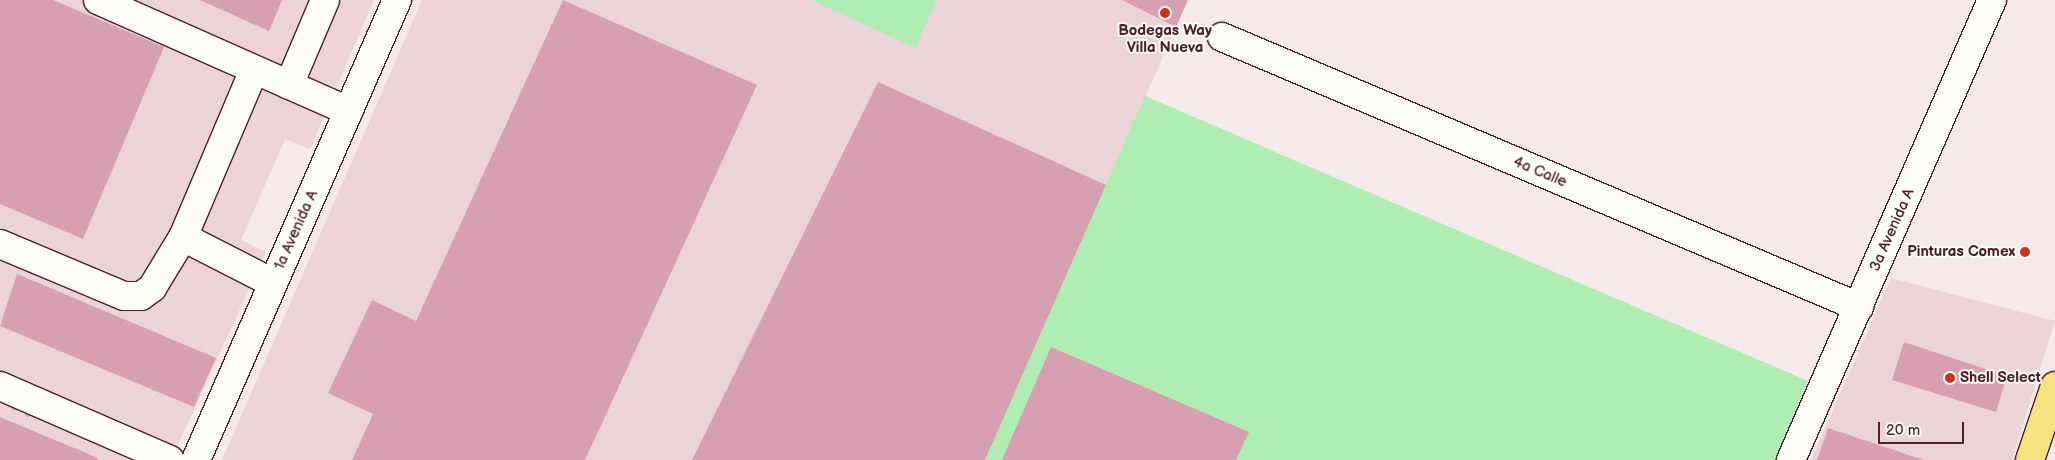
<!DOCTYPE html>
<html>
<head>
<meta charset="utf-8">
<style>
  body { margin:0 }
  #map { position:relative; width:2055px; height:460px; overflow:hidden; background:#f5e9e9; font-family:"Balsamiq Sans",sans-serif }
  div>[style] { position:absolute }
  .built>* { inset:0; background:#ecd3d8 }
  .green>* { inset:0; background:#b0edb3 }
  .building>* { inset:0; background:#d79fb2 }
  .roads { filter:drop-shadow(1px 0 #4a1f2b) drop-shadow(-1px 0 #4a1f2b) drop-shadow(0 1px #4a1f2b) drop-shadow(0 -1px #4a1f2b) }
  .minor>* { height:28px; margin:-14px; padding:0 14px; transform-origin:14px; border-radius:14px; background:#fdfcf7 }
  .major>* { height:28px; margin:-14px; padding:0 14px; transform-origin:14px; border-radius:14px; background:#f6e281 }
  .dots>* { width:14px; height:14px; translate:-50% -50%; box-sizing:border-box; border:2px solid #fdfcf7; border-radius:50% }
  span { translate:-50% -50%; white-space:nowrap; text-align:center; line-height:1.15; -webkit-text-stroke:4px #fdfcf7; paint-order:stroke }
  .poi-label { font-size:15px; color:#4a1f2b; font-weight:700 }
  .right { translate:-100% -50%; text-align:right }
  .left { translate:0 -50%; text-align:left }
  .street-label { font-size:15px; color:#4a1f2b }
  .scale { position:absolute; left:1878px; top:422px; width:86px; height:22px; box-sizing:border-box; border:2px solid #4a1f2b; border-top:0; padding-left:6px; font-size:15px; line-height:18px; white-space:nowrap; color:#4a1f2b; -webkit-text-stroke:4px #fdfcf7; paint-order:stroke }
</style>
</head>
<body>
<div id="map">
  <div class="built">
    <i style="clip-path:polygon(0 0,374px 0,310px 149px,285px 139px,241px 240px,266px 252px,171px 460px,0 460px)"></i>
    <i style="clip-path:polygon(422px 0,1188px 0,985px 460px,222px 460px)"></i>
    <i style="clip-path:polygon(1891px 278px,2055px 321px,2012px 460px,1811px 460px)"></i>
  </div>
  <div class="green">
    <i style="clip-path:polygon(812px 0,937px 0,915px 48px)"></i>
    <i style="clip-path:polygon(1145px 96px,1808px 381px,1775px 460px,985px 460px)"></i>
  </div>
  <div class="building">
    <i style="clip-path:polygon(0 0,53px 0,164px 47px,83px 239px,0 204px)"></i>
    <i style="clip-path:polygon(200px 0,282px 0,269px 31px)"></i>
    <i style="clip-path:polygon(563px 0,757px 85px,609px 408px,585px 460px,352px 460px,373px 414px,328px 393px,372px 300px,416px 321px)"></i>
    <i style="clip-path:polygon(1122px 0,1188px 0,1176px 27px)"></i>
    <i style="clip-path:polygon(878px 82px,1106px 185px,985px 460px,692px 460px)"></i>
    <i style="clip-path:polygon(17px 274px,216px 358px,194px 407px,0 326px)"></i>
    <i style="clip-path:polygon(1904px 342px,2007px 376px,1996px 412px,1892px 380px)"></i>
    <i style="clip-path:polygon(1051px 347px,1249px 432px,1236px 460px,1002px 460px)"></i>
    <i style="clip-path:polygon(8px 404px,19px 408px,14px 411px)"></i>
    <i style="clip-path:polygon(23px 411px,34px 415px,27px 417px)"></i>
    <i style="clip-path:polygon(0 417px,98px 458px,97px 460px,0 460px)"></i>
    <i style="clip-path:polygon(1828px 428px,1924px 460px,1817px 460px)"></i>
  </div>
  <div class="roads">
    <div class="minor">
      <i style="left:98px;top:0;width:274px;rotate:23.9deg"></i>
      <i style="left:1222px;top:37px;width:692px;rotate:22.97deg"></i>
      <i style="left:254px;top:70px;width:181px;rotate:113deg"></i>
      <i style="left:183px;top:237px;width:101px;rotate:27.1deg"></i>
      <i style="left:289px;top:85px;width:92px;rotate:-67deg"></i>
      <i style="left:0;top:244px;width:134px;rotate:22.8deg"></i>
      <i style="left:124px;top:296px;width:17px"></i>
      <i style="left:141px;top:296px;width:14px;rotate:-36deg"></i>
      <i style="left:152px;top:288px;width:60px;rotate:-58.7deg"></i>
      <i style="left:0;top:386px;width:185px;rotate:23.5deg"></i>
      <i style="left:196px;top:460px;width:502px;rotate:-66.4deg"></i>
      <i style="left:1791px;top:460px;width:502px;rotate:-66.4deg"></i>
    </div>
    <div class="major">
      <i style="left:2030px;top:460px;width:78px;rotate:-71.3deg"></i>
    </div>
  </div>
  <div class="dots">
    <i style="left:1165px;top:13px;background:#c8321e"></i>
    <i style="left:2025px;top:252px;background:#c8321e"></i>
    <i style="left:1950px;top:378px;background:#c8321e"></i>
  </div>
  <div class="poi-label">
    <span style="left:1165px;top:39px">Bodegas Way<br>Villa Nueva</span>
    <span class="right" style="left:2015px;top:252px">Pinturas Comex</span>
    <span class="left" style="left:1960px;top:378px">Shell Select</span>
  </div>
  <div class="street-label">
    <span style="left:1540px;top:172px;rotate:23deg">4a Calle</span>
    <span style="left:296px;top:230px;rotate:-66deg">1a Avenida A</span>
    <span style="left:1892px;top:230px;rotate:-66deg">3a Avenida A</span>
  </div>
  <div class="scale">20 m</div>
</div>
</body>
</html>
